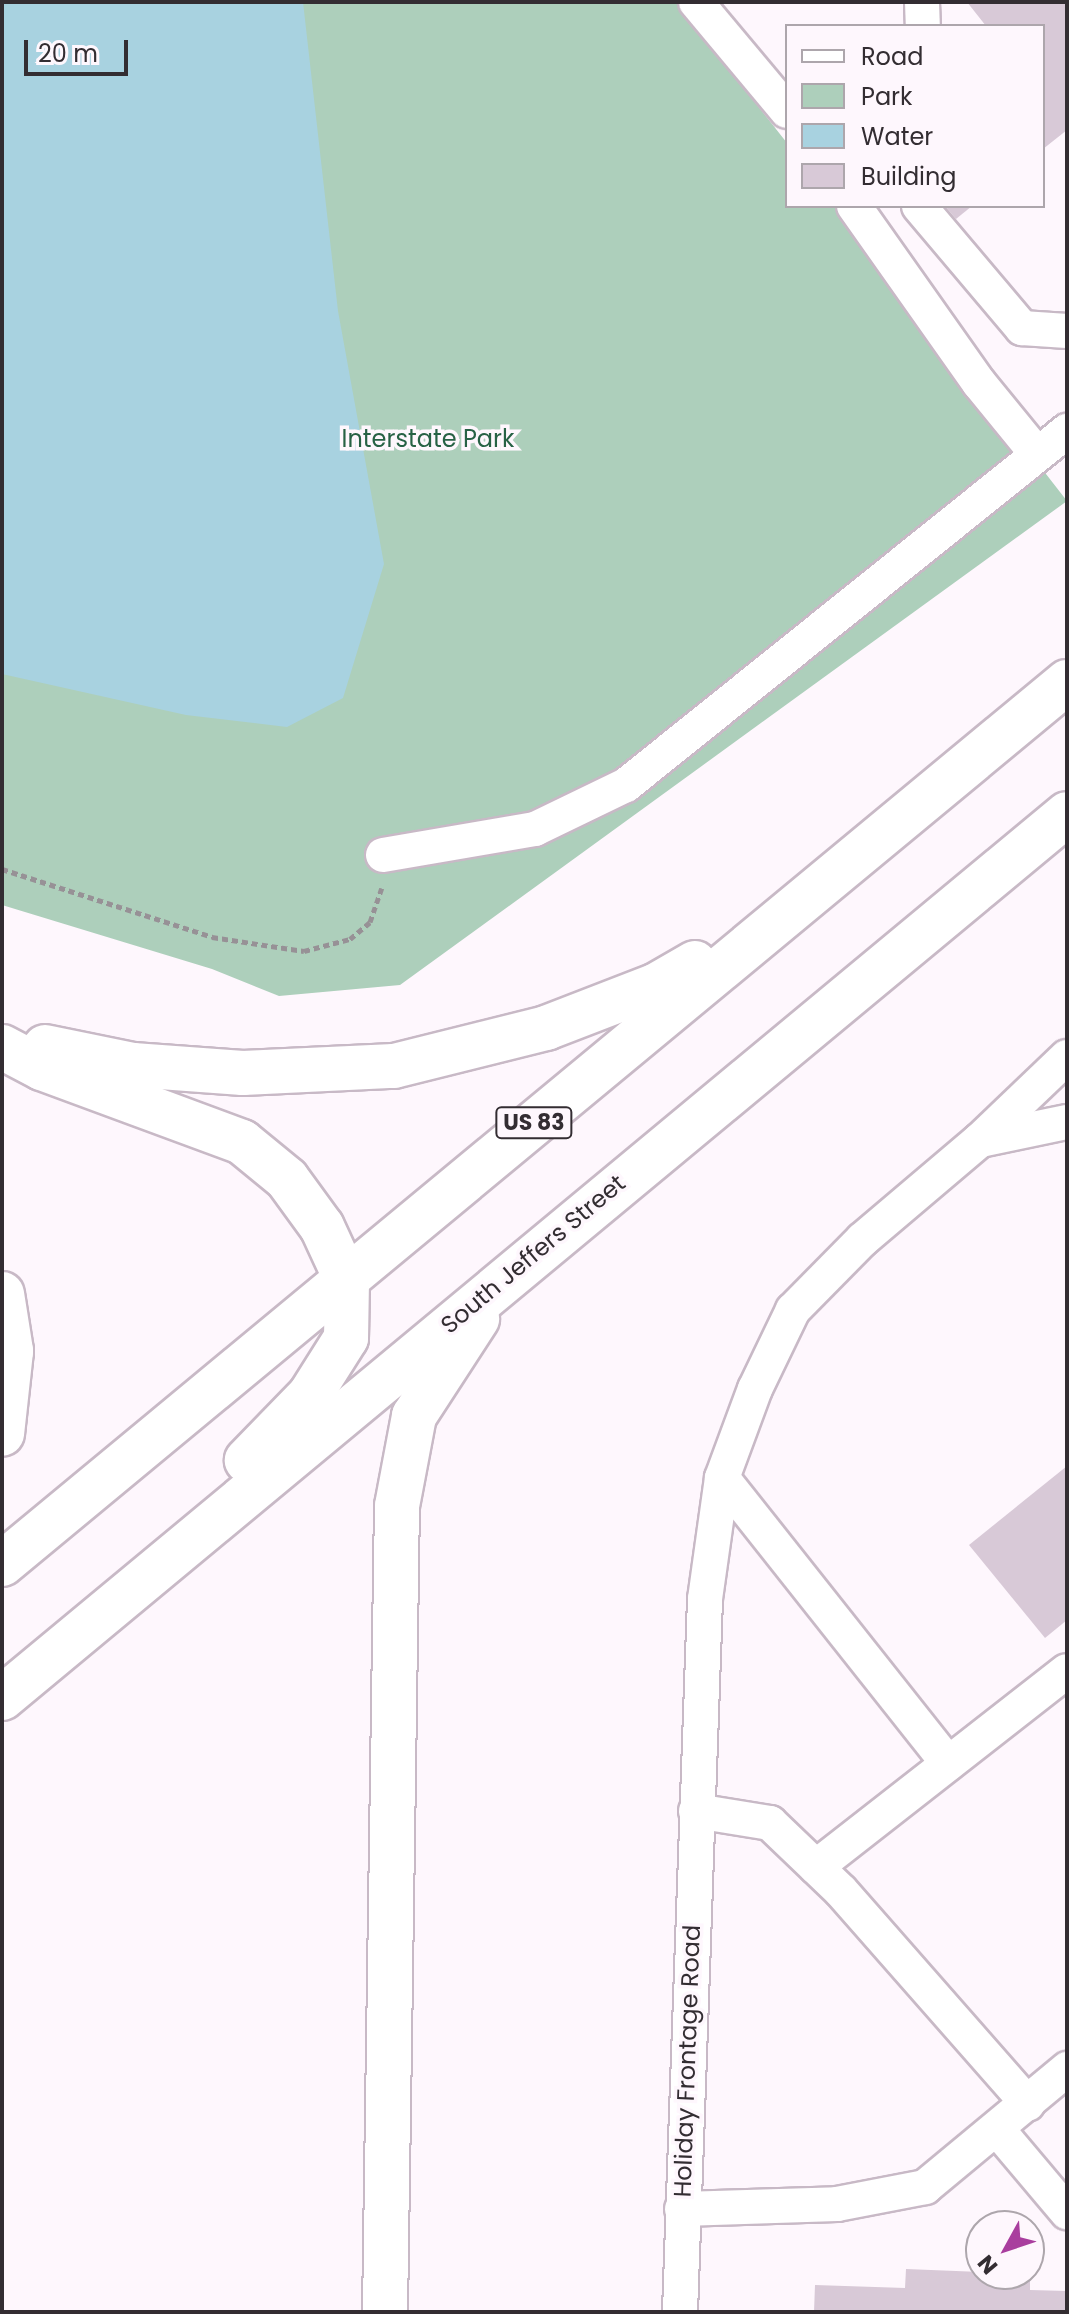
<!DOCTYPE html>
<html>
<head>
<meta charset="utf-8">
<style>
  body { margin:0 }
  #map { position:relative; width:1069px; height:2314px; overflow:hidden; background:#fef7fd; font-family:Poppins,sans-serif }
  div>[style] { position:absolute }
  .green>* { inset:0; background:#adcfbb }
  .water>* { inset:0; background:#a8d2e0 }
  .building>* { inset:0; background:#d8c9d7 }
  .path>* { height:5px; margin-top:-2.5px; transform-origin:0; background:repeating-linear-gradient(90deg,#979196 0 6px,transparent 0 10px) }
  .roads { filter:drop-shadow(2px 0 #c8b9c6) drop-shadow(-2px 0 #c8b9c6) drop-shadow(0 2px #c8b9c6) drop-shadow(0 -2px #c8b9c6) }
  .minor>* { height:34px; margin:-17px; padding:0 17px; transform-origin:17px; border-radius:17px; background:#fff }
  .highway>* { height:44px; margin:-22px; padding:0 22px; transform-origin:22px; border-radius:22px; background:#fff }
  span { translate:-50% -50%; white-space:nowrap; text-align:center; line-height:1.15; -webkit-text-stroke:7px #fef7fd; paint-order:stroke }
  .shield-label span { padding:2px 6px; background:#fef7fd; border:2px solid; border-radius:6px; -webkit-text-stroke-width:0 }
  .shield-label { font-size:22px; color:#332d32; font-weight:700 }
  .park-label { font-size:24px; color:#276245 }
  .street-label { font-size:24px; color:#332d32 }
  .frame { position:absolute; inset:0; border:4px solid #332d32; pointer-events:none }
  .legend { position:absolute; left:785px; top:24px; width:260px; height:184px; box-sizing:border-box; background:#fef7fd; border:2px solid #ada6ac; margin:0; padding:10px 14px; list-style:none; font-size:24px; color:#332d32 }
  .legend li { display:flex; align-items:center; gap:16px; height:40px }
  .legend b { width:40px; border:2px solid #ada6ac }
  .north { position:absolute; left:965px; top:2210px; width:80px; height:80px; box-sizing:border-box; background:#fef7fd; border:2px solid #ada6ac; border-radius:50%; rotate:230deg; font-size:22px; font-weight:700; line-height:32px; text-align:center; color:#332d32 }
  .north::after { content:''; display:block; margin:auto; width:28px; height:36px; background:#a93e9e; clip-path:polygon(50% 0,100% 100%,50% 72%,0 100%) }
  .scale { position:absolute; left:24px; top:40px; width:104px; height:36px; box-sizing:border-box; border:4px solid #332d32; border-top:0; padding-left:10px; font-size:24px; line-height:28px; white-space:nowrap; color:#332d32; -webkit-text-stroke:6px #fef7fd; paint-order:stroke }
</style>
</head>
<body>
<div id="map">
  <div class="green">
    <i style="clip-path:polygon(2px 2px,676px 2px,787px 143px,787px 206px,837px 206px,1067px 501px,400px 985px,279px 996px,212px 969px,2px 905px)"></i>
  </div>
  <div class="water">
    <i style="clip-path:polygon(2px 2px,303px 2px,338px 311px,384px 564px,343px 698px,287px 727px,186px 715px,2px 674px)"></i>
  </div>
  <div class="building">
    <i style="clip-path:polygon(967px 2px,1067px 2px,1067px 130px,1043px 149px,1043px 26px,986px 26px)"></i>
    <i style="clip-path:polygon(945px 206px,972px 206px,956px 219px)"></i>
    <i style="clip-path:polygon(1067px 1466px,1067px 1620px,1045px 1638px,969px 1545px)"></i>
    <i style="clip-path:polygon(906px 2269px,1030px 2274px,1030px 2290px,1067px 2291px,1067px 2312px,814px 2312px,815px 2285px,905px 2288px)"></i>
  </div>
  <div class="path">
    <i style="left:2px;top:869px;width:221px;rotate:17.9deg"></i>
    <i style="left:212px;top:937px;width:93px;rotate:8.7deg"></i>
    <i style="left:304px;top:951px;width:48px;rotate:-14.6deg"></i>
    <i style="left:350px;top:939px;width:26px;rotate:-40deg"></i>
    <i style="left:370px;top:922px;width:36px;rotate:-71deg"></i>
  </div>
  <div class="roads">
    <div class="minor">
      <i style="left:696px;top:2px;width:142px;rotate:50.1deg"></i>
      <i style="left:922px;top:2px;width:24px;rotate:88deg"></i>
      <i style="left:854px;top:206px;width:217px;rotate:54.8deg"></i>
      <i style="left:979px;top:383px;width:92px;rotate:50.8deg"></i>
      <i style="left:919px;top:206px;width:160px;rotate:49.8deg"></i>
      <i style="left:1022px;top:328px;width:45px;rotate:3.8deg"></i>
      <i style="left:383px;top:855px;width:154px;rotate:-9.7deg"></i>
      <i style="left:535px;top:829px;width:101px;rotate:-25.8deg"></i>
      <i style="left:626px;top:785px;width:566px;rotate:-38.75deg"></i>
      <i style="left:980px;top:1140px;width:120px;rotate:-43.7deg"></i>
      <i style="left:722px;top:1478px;width:364px;rotate:51.6deg"></i>
      <i style="left:696px;top:1811px;width:75px;rotate:9.2deg"></i>
      <i style="left:770px;top:1823px;width:98px;rotate:43.8deg"></i>
      <i style="left:841px;top:1891px;width:283px;rotate:48.7deg"></i>
      <i style="left:816px;top:1867px;width:318px;rotate:-38deg"></i>
      <i style="left:997px;top:2129px;width:109px;rotate:49.9deg"></i>
      <i style="left:682px;top:2209px;width:155px;rotate:-1.8deg"></i>
      <i style="left:837px;top:2204px;width:90px;rotate:-10.9deg"></i>
      <i style="left:925px;top:2187px;width:185px;rotate:-39.7deg"></i>
      <i style="left:680px;top:2312px;width:713px;rotate:-87.99deg"></i>
      <i style="left:705px;top:1599px;width:122px;rotate:-82deg"></i>
      <i style="left:722px;top:1478px;width:95px;rotate:-69.7deg"></i>
      <i style="left:755px;top:1389px;width:88px;rotate:-64.3deg"></i>
      <i style="left:793px;top:1310px;width:98px;rotate:-45.4deg"></i>
      <i style="left:862px;top:1240px;width:155px;rotate:-40.3deg"></i>
      <i style="left:980px;top:1140px;width:89px;rotate:-11.7deg"></i>
    </div>
    <div class="highway">
      <i style="left:2px;top:1047px;width:45px;rotate:27.7deg"></i>
      <i style="left:42px;top:1068px;width:213px;rotate:20.3deg"></i>
      <i style="left:242px;top:1142px;width:58px;rotate:39.4deg"></i>
      <i style="left:287px;top:1179px;width:59px;rotate:53.9deg"></i>
      <i style="left:322px;top:1227px;width:60px;rotate:65.2deg"></i>
      <i style="left:347px;top:1281px;width:57px;rotate:91deg"></i>
      <i style="left:346px;top:1338px;width:67px;rotate:122.3deg"></i>
      <i style="left:310px;top:1395px;width:91px;rotate:134.1deg"></i>
      <i style="left:45px;top:1047px;width:90px;rotate:11.6deg"></i>
      <i style="left:133px;top:1065px;width:110px;rotate:4.2deg"></i>
      <i style="left:243px;top:1073px;width:151px;rotate:-2.7deg"></i>
      <i style="left:394px;top:1066px;width:157px;rotate:-14deg"></i>
      <i style="left:546px;top:1028px;width:117px;rotate:-21.1deg"></i>
      <i style="left:655px;top:986px;width:46px;rotate:-29.9deg"></i>
      <i style="left:2px;top:1294px;width:58px;rotate:81deg"></i>
      <i style="left:11px;top:1351px;width:83px;rotate:96.2deg"></i>
      <i style="left:2px;top:1564px;width:1383px;rotate:-39.63deg"></i>
      <i style="left:2px;top:1698px;width:1384px;rotate:-39.69deg"></i>
      <i style="left:385px;top:2312px;width:806px;rotate:-89.15deg"></i>
      <i style="left:397px;top:1506px;width:92px;rotate:-79.3deg"></i>
      <i style="left:414px;top:1416px;width:116px;rotate:-57deg"></i>
    </div>
  </div>
  <div class="shield-label">
    <span style="left:534px;top:1123px">US 83</span>
  </div>
  <div class="park-label">
    <span style="left:428px;top:439px">Interstate Park</span>
  </div>
  <div class="street-label">
    <span style="left:533px;top:1254px;rotate:-40deg">South Jeffers Street</span>
    <span style="left:687px;top:2061px;rotate:-88deg">Holiday Frontage Road</span>
  </div>
  <div class="frame"></div>
  <ul class="legend">
  <li><b style="height:10px;background:#fff"></b>Road</li>
  <li><b style="height:22px;background:#adcfbb"></b>Park</li>
  <li><b style="height:22px;background:#a8d2e0"></b>Water</li>
  <li><b style="height:22px;background:#d8c9d7"></b>Building</li>
  </ul>
  <div class="north">N</div>
  <div class="scale">20 m</div>
</div>
</body>
</html>
